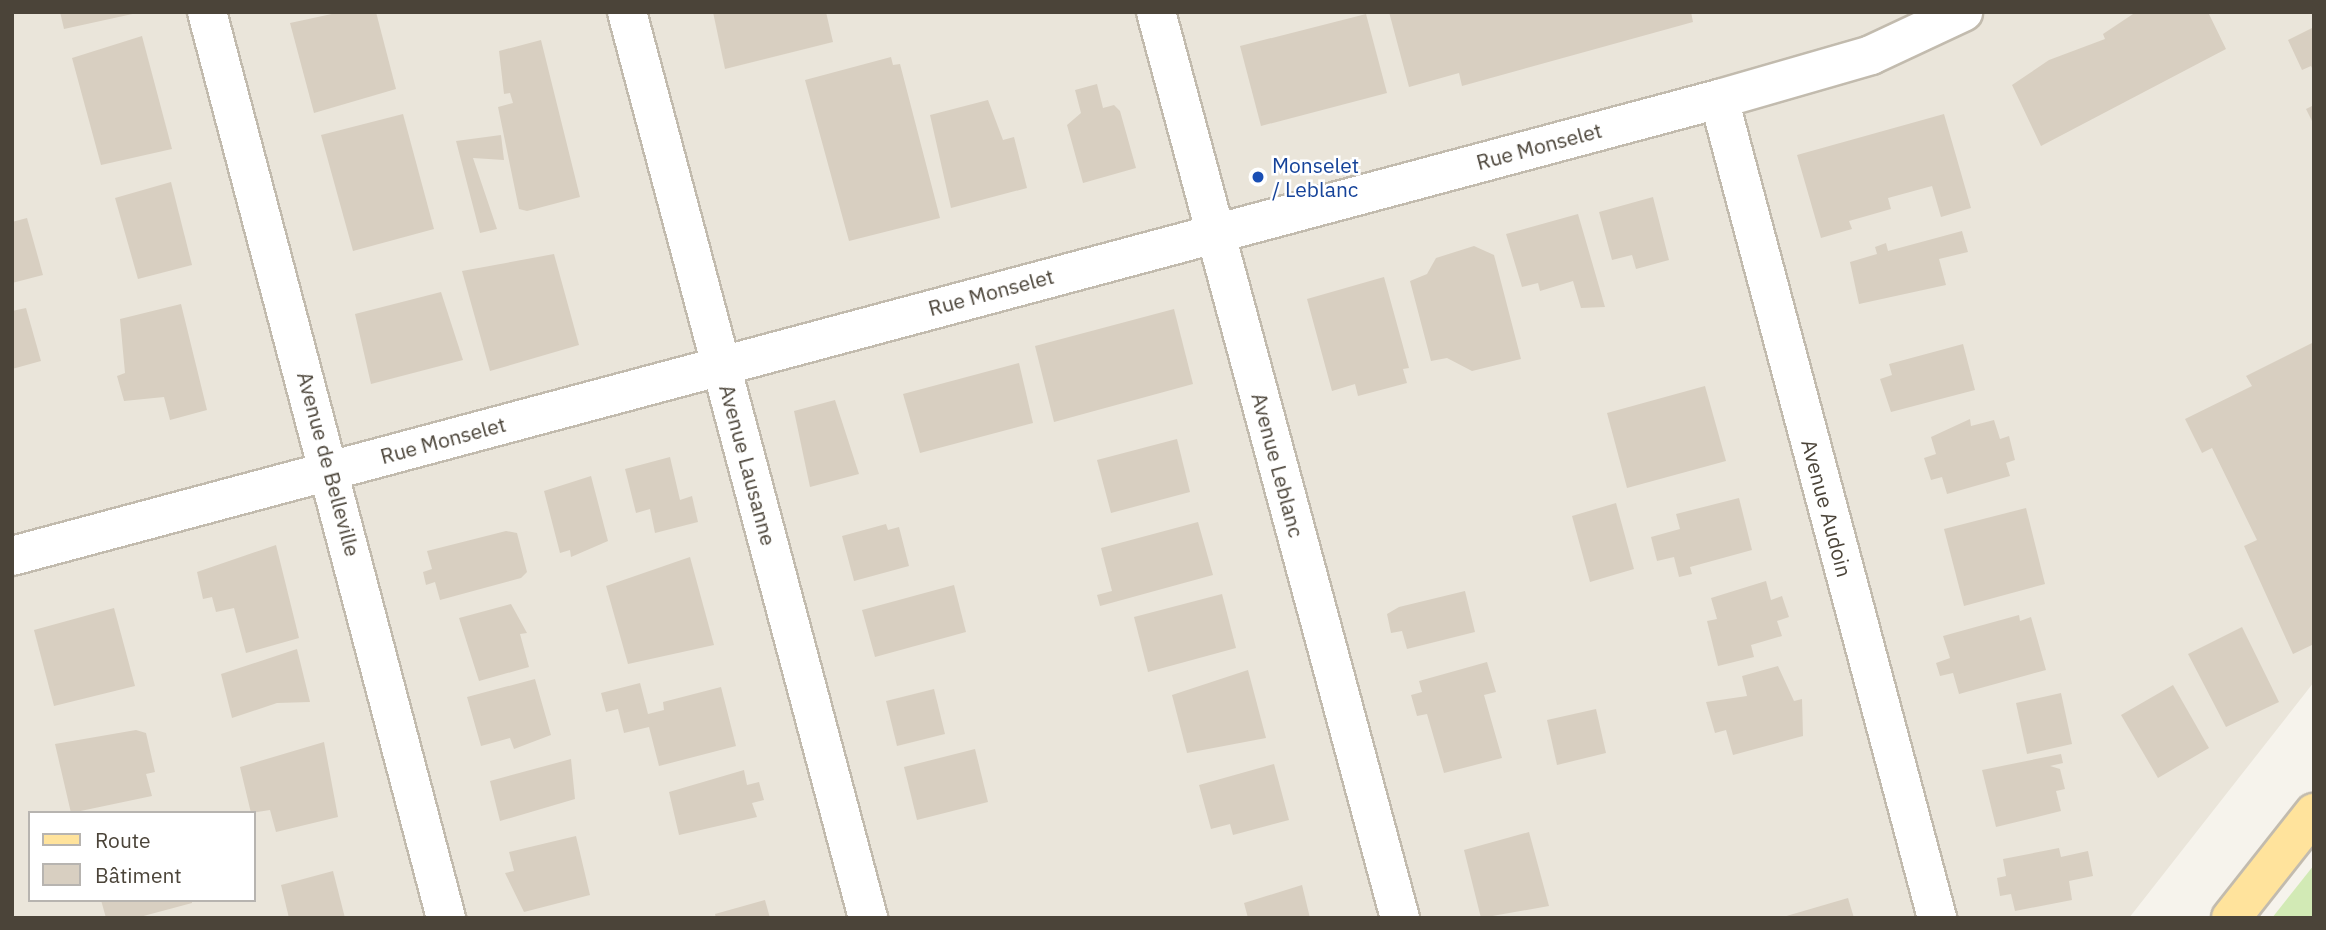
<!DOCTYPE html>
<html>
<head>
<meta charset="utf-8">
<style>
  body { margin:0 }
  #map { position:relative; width:2326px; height:930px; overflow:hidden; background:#f6f3ec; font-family:"IBM Plex Sans",sans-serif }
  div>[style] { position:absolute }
  .residential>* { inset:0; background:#eae5da }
  .green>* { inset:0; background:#d2eab5 }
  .building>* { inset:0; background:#d8cfc1 }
  .roads { filter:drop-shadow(2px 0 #c2bbae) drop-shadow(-2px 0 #c2bbae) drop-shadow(0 2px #c2bbae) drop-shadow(0 -2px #c2bbae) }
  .street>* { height:38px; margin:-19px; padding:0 19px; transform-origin:19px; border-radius:19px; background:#fff }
  .primary>* { height:38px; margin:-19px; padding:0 19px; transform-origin:19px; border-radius:19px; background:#ffe39c }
  .dots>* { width:19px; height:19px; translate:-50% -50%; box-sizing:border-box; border:4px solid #fff; border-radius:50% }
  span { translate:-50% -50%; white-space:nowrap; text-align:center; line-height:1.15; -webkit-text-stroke:5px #fff; paint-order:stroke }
  .street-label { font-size:21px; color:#4b4439 }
  .transit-label { font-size:21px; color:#164399 }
  .left { translate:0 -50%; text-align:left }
  .frame { position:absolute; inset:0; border:14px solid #4b4439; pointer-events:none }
  .legend { position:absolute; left:28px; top:811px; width:228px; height:91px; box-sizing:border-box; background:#fff; border:2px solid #b7b4b0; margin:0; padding:9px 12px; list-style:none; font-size:21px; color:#4b4439 }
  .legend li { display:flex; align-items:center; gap:14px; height:35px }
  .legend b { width:35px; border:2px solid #b7b4b0 }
</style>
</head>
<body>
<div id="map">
  <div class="residential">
    <i style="clip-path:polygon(evenodd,12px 12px,2314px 12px,2314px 682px,2129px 918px,12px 918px,12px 12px,30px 813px,254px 813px,254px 900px,30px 900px,30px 813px)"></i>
  </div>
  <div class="green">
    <i style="clip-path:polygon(2314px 865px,2314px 918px,2272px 918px)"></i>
  </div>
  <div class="building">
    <i style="clip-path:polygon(60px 12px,137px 12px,137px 13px,64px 29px)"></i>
    <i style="clip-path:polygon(341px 12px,376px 12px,396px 89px,314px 113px,290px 23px)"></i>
    <i style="clip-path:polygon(713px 12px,826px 12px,833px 42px,725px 69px)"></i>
    <i style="clip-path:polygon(1389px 12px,1691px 12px,1693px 22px,1462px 86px,1459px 73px,1409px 87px)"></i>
    <i style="clip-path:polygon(2136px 12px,2208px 12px,2226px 49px,2041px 146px,2012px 85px,2049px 60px,2105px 39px,2103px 34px)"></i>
    <i style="clip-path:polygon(1366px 14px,1387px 93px,1261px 126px,1240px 46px)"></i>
    <i style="clip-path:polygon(2314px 27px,2314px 72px,2311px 66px,2302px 70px,2288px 40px)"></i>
    <i style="clip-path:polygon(142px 36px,172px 149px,101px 165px,72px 58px)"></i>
    <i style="clip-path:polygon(541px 40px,580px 197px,527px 211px,519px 209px,498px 107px,513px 103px,510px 93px,504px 94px,499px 51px)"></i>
    <i style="clip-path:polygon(891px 57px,893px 65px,900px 64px,940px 218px,849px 241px,805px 80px)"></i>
    <i style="clip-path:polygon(1097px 84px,1103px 108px,1114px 105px,1120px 111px,1136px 168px,1083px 183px,1067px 125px,1081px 113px,1075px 90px)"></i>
    <i style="clip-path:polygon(988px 100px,1003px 140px,1014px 137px,1027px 188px,951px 208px,930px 115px)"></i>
    <i style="clip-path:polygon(2314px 105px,2314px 125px,2306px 109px)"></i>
    <i style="clip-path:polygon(403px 114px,434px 229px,353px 251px,321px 135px)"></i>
    <i style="clip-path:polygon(1944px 114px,1971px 208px,1941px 217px,1932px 186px,1888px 198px,1891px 209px,1849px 221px,1852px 229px,1821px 238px,1797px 155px)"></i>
    <i style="clip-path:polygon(501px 135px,504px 160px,473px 158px,497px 229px,480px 233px,456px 141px)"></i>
    <i style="clip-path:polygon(171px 182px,192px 265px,138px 279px,115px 198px)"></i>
    <i style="clip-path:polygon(1653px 197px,1669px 260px,1636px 269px,1632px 255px,1612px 260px,1599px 212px)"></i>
    <i style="clip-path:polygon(1578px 214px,1605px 307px,1581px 308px,1573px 281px,1540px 291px,1538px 283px,1522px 287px,1506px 234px)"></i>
    <i style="clip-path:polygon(27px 218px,43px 275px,12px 283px,12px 222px)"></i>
    <i style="clip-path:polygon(1962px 231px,1968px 252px,1939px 259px,1946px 285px,1859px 304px,1850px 262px,1877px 254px,1875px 247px,1886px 243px,1888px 251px)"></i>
    <i style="clip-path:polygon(1474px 246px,1494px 255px,1521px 359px,1472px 371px,1447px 358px,1431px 361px,1410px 281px,1427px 274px,1436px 258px)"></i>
    <i style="clip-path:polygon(554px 254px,579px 345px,490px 371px,462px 271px)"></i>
    <i style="clip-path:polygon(1384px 277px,1409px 368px,1403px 369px,1407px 383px,1358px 396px,1355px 384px,1332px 391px,1307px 299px)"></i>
    <i style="clip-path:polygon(441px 292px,463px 360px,371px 384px,355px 314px)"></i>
    <i style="clip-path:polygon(181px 304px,207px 410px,170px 420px,164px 397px,124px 401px,117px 376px,125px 373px,120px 319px)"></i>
    <i style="clip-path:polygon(26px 308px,41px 361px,12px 369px,12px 311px)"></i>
    <i style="clip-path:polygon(1174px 309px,1193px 384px,1054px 422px,1035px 346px)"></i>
    <i style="clip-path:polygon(2314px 342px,2314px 644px,2293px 654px,2244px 546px,2257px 540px,2212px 448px,2202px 453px,2185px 419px,2252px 386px,2246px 376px)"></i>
    <i style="clip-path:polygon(1963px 344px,1975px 390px,1891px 412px,1880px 379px,1892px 375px,1889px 364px)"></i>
    <i style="clip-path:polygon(1019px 363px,1033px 423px,920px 453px,903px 394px)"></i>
    <i style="clip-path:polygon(1705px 386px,1726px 461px,1627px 488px,1607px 413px)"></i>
    <i style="clip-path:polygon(835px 400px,859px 474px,810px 487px,794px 411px)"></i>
    <i style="clip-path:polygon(1970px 419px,1971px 426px,1994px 420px,2000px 439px,2009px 436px,2015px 460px,2006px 463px,2010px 476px,1947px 494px,1942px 477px,1931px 480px,1924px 458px,1936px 454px,1931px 437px)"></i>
    <i style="clip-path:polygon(1177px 439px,1190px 492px,1111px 513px,1097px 460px)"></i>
    <i style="clip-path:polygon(670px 457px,680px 500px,692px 496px,698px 522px,655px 533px,650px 509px,636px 513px,625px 469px)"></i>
    <i style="clip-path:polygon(591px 476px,608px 541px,571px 557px,570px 550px,560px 553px,544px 491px)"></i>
    <i style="clip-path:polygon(1739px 498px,1752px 550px,1690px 567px,1692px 574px,1679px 577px,1674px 557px,1657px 561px,1651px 537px,1680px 529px,1676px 514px)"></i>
    <i style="clip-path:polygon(1616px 503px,1634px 569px,1590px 582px,1572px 516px)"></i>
    <i style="clip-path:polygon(2026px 508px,2045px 584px,1964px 606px,1944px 529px)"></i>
    <i style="clip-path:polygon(1198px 522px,1213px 575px,1100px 606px,1097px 595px,1112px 591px,1101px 548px)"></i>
    <i style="clip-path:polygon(886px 524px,888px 530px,899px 527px,909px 566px,854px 581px,842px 536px)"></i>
    <i style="clip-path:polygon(506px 531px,517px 533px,527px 572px,521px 578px,440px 600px,435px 582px,426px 585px,423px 572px,432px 569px,427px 551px)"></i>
    <i style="clip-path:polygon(276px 545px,299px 638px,246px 653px,234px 608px,216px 612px,212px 597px,203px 599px,197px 572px)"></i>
    <i style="clip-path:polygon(690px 557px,714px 645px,628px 664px,606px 586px)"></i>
    <i style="clip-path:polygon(1766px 581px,1771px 600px,1782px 596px,1789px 617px,1777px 621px,1782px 636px,1751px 645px,1754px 657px,1718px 666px,1707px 621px,1717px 619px,1711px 598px)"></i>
    <i style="clip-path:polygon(954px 585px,966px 632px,875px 657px,862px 610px)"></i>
    <i style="clip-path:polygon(1465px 591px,1475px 632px,1407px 649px,1402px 631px,1391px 633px,1387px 614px,1399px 607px)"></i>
    <i style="clip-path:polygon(1222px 594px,1236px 648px,1148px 672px,1134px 617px)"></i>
    <i style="clip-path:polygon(511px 604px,527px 633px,520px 634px,529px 667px,479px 681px,459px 618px)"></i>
    <i style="clip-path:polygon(114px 608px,135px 686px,54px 706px,34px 630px)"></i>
    <i style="clip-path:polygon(2019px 615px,2020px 621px,2031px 617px,2046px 670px,1959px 694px,1953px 673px,1940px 676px,1936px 663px,1950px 658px,1943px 636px)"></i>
    <i style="clip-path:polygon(2242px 627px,2279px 702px,2226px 727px,2188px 654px)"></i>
    <i style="clip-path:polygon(297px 649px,310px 702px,277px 703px,232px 718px,221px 674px)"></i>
    <i style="clip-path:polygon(1487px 662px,1496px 692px,1484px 695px,1502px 758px,1444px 773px,1427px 714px,1417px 716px,1411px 695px,1422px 692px,1419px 681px)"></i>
    <i style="clip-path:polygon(1778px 666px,1794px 701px,1802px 699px,1803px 736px,1733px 755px,1726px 730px,1715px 733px,1706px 702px,1747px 696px,1742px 676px)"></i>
    <i style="clip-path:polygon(1248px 670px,1266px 738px,1187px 753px,1172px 695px)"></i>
    <i style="clip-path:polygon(535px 679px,551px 735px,514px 749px,510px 738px,481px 746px,467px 697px)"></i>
    <i style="clip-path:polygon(640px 683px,648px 714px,664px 710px,663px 702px,721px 687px,736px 746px,659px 766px,649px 727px,624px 733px,618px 709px,606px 712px,601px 693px)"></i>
    <i style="clip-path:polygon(2173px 685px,2209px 748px,2158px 778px,2121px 715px)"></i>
    <i style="clip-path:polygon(934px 689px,945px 734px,897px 746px,886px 701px)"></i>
    <i style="clip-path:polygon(2061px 693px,2072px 744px,2027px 754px,2016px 703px)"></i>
    <i style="clip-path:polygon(1596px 709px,1606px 753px,1557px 765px,1547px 720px)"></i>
    <i style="clip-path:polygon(136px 730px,146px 733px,155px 772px,146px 774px,152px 796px,71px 813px,55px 744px)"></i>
    <i style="clip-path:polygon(324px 742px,338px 817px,276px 832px,270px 810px,251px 813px,240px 767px)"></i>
    <i style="clip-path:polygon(975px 749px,988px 802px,917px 820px,904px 767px)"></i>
    <i style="clip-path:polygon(2061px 754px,2063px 763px,2050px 766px,2060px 769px,2065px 789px,2056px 791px,2061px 811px,1996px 827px,1982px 770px)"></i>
    <i style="clip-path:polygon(571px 759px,575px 799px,500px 821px,490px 781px)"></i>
    <i style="clip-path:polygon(1274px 764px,1289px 820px,1233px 835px,1230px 824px,1211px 829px,1199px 785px)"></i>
    <i style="clip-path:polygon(744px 770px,747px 785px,759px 782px,764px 800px,752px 803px,757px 817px,679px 835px,669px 792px)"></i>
    <i style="clip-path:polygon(1529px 832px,1549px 906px,1481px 918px,1464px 850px)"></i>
    <i style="clip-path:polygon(576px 836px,590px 895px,524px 912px,505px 873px,514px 871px,509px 852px)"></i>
    <i style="clip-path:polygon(2059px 848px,2061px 857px,2088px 851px,2093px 876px,2069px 881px,2072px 900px,2015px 911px,2011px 894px,2000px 896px,1997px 878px,2006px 876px,2003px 859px)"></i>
    <i style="clip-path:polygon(333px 871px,345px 918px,289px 918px,281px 885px)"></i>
    <i style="clip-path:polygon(1302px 885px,1310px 918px,1248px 918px,1244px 903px)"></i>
    <i style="clip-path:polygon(1848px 898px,1854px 918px,1783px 918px,1783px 917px)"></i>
    <i style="clip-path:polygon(101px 900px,192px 900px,192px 903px,136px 918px,106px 918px)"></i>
    <i style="clip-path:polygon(765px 900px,770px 918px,716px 918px,715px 914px)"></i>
  </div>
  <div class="roads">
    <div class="street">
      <i style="left:207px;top:12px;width:937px;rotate:75.22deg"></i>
      <i style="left:627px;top:12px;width:938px;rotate:75.1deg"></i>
      <i style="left:1156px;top:12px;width:938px;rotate:74.93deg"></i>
      <i style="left:1719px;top:99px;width:848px;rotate:75.09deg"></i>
      <i style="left:12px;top:556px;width:1767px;rotate:-14.99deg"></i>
      <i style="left:1719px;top:99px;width:158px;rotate:-16.1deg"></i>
      <i style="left:1871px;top:55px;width:102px;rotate:-25.1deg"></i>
    </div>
    <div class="primary">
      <i style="left:2231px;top:918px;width:134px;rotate:-51.7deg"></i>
    </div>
  </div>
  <div class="dots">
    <i style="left:1258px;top:177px;background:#1a4fb4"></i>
  </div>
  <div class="street-label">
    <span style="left:1539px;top:146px;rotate:-15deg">Rue Monselet</span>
    <span style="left:991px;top:292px;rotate:-15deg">Rue Monselet</span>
    <span style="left:443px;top:440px;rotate:-15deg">Rue Monselet</span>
    <span style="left:329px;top:464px;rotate:75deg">Avenue de Belleville</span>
    <span style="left:748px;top:465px;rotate:75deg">Avenue Lausanne</span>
    <span style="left:1278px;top:465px;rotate:75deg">Avenue Leblanc</span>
    <span style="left:1827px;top:508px;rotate:75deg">Avenue Audoin</span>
  </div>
  <div class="transit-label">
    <span class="left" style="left:1272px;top:177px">Monselet<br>/ Leblanc</span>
  </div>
  <div class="frame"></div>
  <ul class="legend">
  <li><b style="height:9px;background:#ffe39c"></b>Route</li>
  <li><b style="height:19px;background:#d8cfc1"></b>Bâtiment</li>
  </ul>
</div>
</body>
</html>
